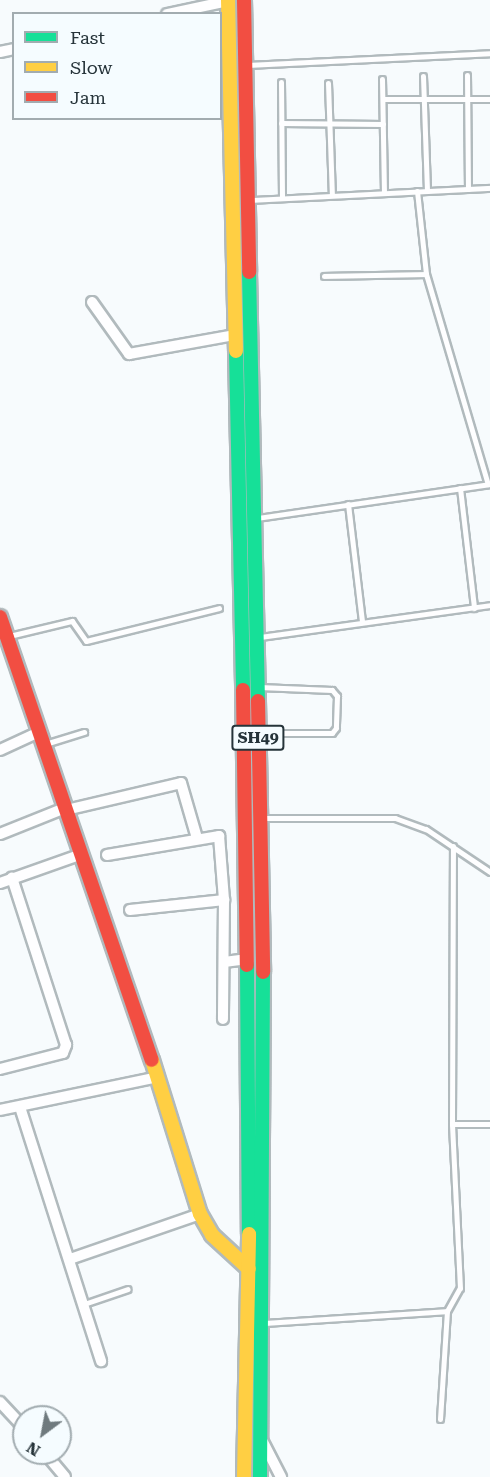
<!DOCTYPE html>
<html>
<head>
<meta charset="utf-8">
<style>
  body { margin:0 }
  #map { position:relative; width:490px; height:1477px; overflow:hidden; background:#f7fbfd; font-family:"Roboto Serif",serif }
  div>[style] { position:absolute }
  .roads { filter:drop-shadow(2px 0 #b1babd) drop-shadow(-2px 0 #b1babd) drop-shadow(0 2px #b1babd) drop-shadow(0 -2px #b1babd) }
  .lane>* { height:5px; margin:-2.5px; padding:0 2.5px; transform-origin:2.5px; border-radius:2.5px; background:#fefeff }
  .street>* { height:10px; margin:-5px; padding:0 5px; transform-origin:5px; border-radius:5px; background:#fefeff }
  .fast>* { height:14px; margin:-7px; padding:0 7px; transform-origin:7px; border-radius:7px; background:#16e098 }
  .slow>* { height:14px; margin:-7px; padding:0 7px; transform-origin:7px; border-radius:7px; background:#ffcf43 }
  .jam>* { height:14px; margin:-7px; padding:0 7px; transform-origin:7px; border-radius:7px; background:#f24e42 }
  span { translate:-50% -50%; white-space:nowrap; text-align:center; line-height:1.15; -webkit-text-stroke:6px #f5fcff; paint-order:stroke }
  .shield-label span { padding:2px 4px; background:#f5fcff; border:2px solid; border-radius:4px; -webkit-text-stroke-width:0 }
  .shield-label { font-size:16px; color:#26343a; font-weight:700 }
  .legend { position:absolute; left:12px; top:12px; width:210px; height:108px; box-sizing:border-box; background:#f5fcff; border:2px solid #a2acb0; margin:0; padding:8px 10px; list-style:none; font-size:18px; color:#26343a }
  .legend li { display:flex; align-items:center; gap:12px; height:30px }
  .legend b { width:30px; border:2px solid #a2acb0 }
  .north { position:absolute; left:12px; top:1405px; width:60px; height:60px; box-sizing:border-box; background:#f5fcff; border:2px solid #a2acb0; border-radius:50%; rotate:212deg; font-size:16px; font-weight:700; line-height:24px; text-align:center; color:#26343a }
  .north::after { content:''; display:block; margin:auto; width:21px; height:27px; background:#6f7a7e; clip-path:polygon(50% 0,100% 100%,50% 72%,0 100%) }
</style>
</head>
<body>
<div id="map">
  <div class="roads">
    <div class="lane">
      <i style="left:247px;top:65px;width:243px;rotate:-2.8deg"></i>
      <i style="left:467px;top:75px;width:114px;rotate:89.5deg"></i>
      <i style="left:423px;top:76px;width:115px;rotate:88deg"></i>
      <i style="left:382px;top:79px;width:114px;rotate:89deg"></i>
      <i style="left:281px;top:82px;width:116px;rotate:89.5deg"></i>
      <i style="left:328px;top:83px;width:112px;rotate:88deg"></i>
      <i style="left:383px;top:99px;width:107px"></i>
      <i style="left:281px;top:123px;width:102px;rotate:0.6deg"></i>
      <i style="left:417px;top:191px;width:83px;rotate:83.8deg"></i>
      <i style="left:426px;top:274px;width:219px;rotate:73.6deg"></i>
      <i style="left:251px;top:200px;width:239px;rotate:-2.9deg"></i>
      <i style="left:324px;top:276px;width:102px;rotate:-1.1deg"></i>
      <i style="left:460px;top:488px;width:121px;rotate:83.3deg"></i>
      <i style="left:348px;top:504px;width:119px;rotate:83.2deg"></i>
      <i style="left:257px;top:518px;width:235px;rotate:-8.3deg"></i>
      <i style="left:9px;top:636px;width:65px;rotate:-13.4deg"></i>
      <i style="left:72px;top:621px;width:24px;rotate:55deg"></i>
      <i style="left:86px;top:641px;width:137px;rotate:-13.9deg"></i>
      <i style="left:260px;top:637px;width:232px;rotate:-7.9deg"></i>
      <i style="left:259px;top:687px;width:73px;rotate:2.4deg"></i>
      <i style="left:332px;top:690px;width:8px;rotate:50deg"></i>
      <i style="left:337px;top:696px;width:32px;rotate:92deg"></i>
      <i style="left:336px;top:728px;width:6px;rotate:129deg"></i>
      <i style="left:332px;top:733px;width:72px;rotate:180deg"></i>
      <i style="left:45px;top:744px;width:41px;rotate:-17.1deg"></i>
      <i style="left:264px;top:818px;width:131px"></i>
      <i style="left:395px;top:818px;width:33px;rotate:20deg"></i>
      <i style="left:426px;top:829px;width:77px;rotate:33.9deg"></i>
      <i style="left:452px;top:1124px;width:38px"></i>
      <i style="left:84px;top:1304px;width:46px;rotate:-18.8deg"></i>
      <i style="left:263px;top:1323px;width:184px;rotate:-3.7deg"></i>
      <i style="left:440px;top:1419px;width:108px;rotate:-86.3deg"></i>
      <i style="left:447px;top:1311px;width:26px;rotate:-61deg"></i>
      <i style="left:460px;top:1288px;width:164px;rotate:-92.8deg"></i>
      <i style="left:452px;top:1124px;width:278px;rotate:-89.8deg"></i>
    </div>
    <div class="street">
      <i style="left:167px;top:14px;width:62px;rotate:-12deg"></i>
      <i style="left:0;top:52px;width:14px;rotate:-12deg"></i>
      <i style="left:92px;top:302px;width:64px;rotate:54.6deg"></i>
      <i style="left:129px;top:354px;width:108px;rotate:-10.2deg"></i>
      <i style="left:0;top:750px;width:43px;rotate:-24.8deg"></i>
      <i style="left:66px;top:810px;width:118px;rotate:-13.2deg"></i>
      <i style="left:181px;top:783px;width:57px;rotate:73.8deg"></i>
      <i style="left:0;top:834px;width:70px;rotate:-21.8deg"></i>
      <i style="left:107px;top:855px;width:114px;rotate:-9.6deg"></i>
      <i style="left:219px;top:836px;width:64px;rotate:85.5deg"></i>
      <i style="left:224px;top:900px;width:119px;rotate:90.5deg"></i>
      <i style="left:0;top:883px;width:87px;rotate:-19.5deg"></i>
      <i style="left:130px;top:910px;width:95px;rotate:-6.1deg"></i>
      <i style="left:224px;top:962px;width:24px;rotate:-7deg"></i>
      <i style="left:0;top:1069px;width:65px;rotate:-14.3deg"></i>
      <i style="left:63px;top:1053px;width:9px;rotate:-69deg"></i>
      <i style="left:66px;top:1045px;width:176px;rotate:-107.9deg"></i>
      <i style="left:20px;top:1107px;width:267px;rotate:72.3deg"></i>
      <i style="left:0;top:1110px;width:161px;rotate:-11.8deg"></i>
      <i style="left:70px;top:1259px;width:138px;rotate:-19.1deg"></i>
      <i style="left:0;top:1402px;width:35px;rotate:47deg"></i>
      <i style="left:262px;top:1440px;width:42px;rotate:62.8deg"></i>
      <i style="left:45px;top:1453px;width:31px;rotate:50deg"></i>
    </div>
    <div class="fast">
      <i style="left:249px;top:272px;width:429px;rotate:88.8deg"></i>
      <i style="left:236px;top:351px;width:339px;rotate:88.8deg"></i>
      <i style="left:247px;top:965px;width:269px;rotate:89.6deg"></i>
      <i style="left:260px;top:1477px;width:505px;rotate:-89.66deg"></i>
    </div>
    <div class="slow">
      <i style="left:228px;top:0;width:351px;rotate:88.7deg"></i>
      <i style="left:152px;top:1060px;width:161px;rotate:72.7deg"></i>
      <i style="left:200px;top:1214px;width:24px;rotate:60deg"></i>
      <i style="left:212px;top:1235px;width:50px;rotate:42.6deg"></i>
      <i style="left:244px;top:1477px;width:243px;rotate:-88.8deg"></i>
    </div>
    <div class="jam">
      <i style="left:244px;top:0;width:272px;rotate:88.9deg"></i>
      <i style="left:0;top:617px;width:468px;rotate:71.1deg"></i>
      <i style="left:243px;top:690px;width:275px;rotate:89.2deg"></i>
      <i style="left:258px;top:701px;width:271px;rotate:88.9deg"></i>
    </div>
  </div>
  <div class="shield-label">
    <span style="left:258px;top:738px">SH49</span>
  </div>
  <ul class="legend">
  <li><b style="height:8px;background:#16e098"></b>Fast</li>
  <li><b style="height:8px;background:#ffcf43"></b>Slow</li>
  <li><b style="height:8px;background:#f24e42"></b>Jam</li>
  </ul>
  <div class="north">N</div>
</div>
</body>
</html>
